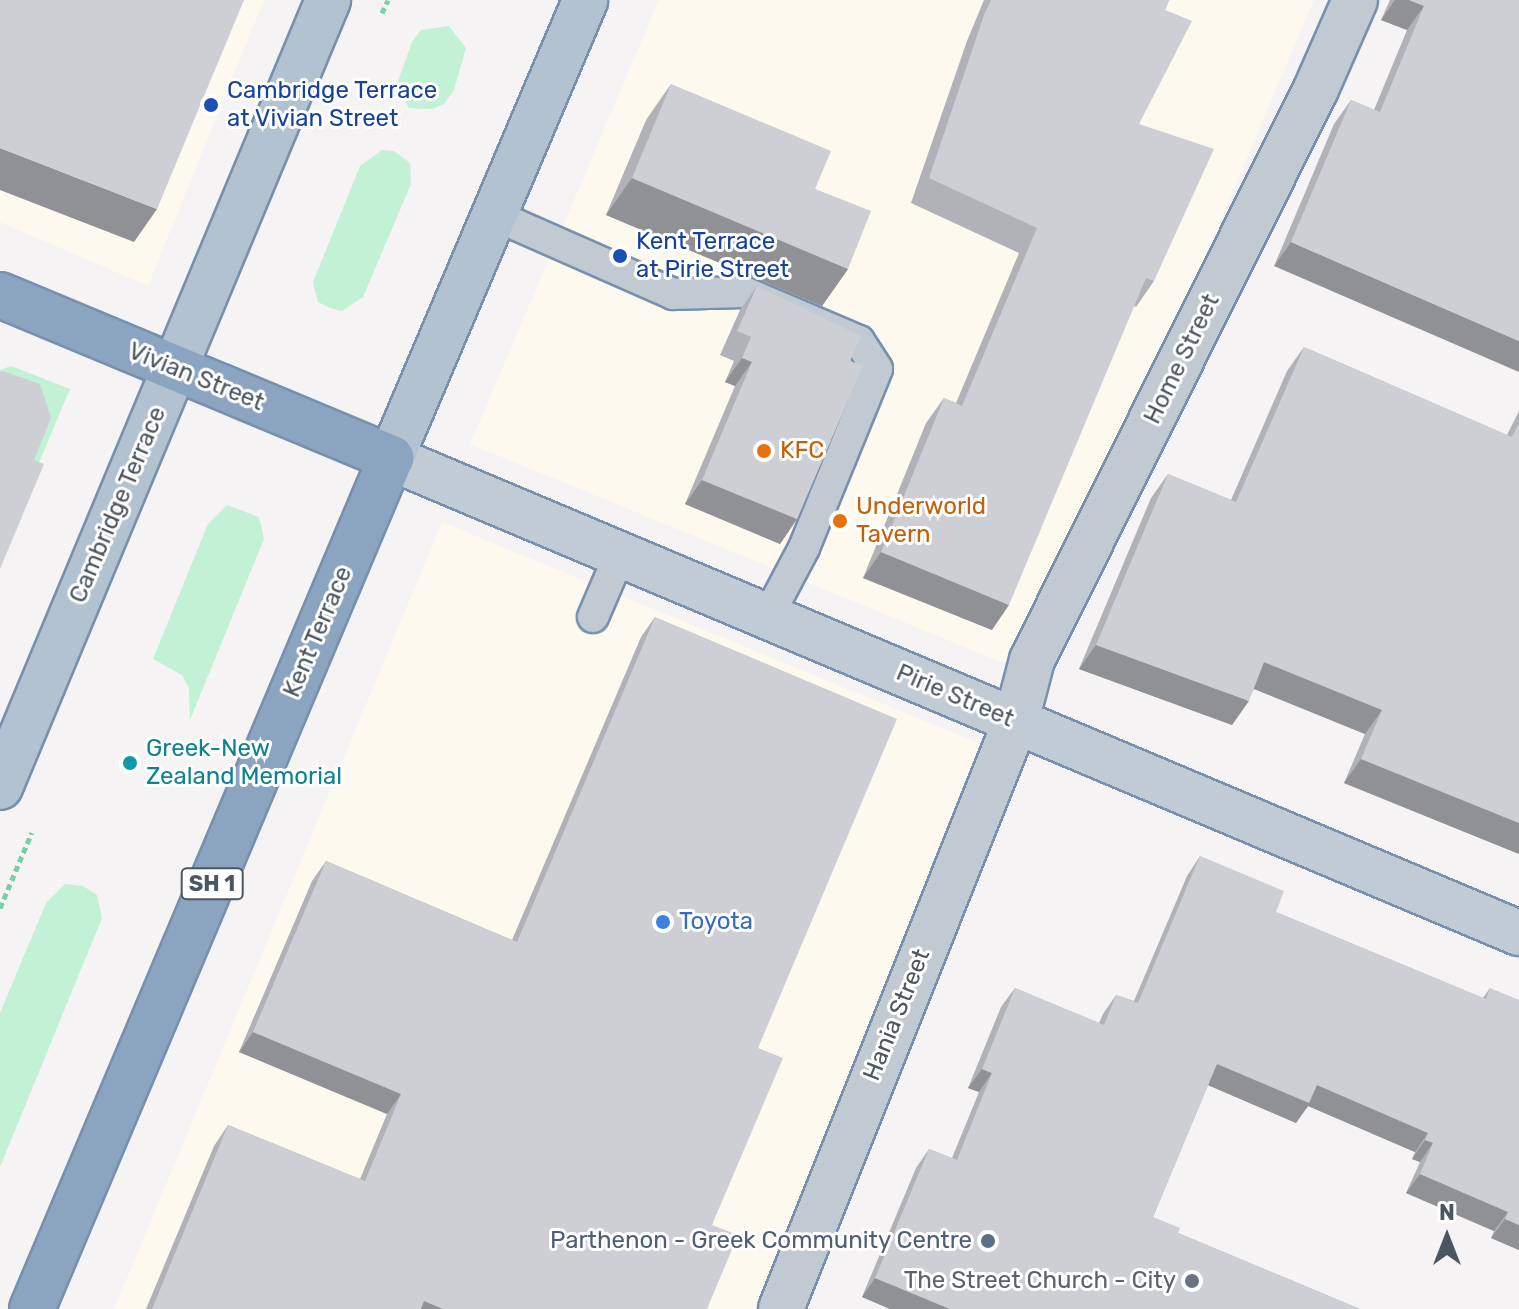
<!DOCTYPE html>
<html>
<head>
<meta charset="utf-8">
<style>
  body { margin:0 }
  #map { position:relative; width:1519px; height:1309px; overflow:hidden; background:#f5f3f3; font-family:Rubik,sans-serif }
  div>[style] { position:absolute }
  .commercial>* { inset:0; background:#fdf9ef }
  .green>* { inset:0; background:#c3f1d5 }
  .path>* { height:5px; margin-top:-2.5px; transform-origin:0; background:repeating-linear-gradient(90deg,#7ad0a6 0 6px,transparent 0 10px) }
  .roads { filter:drop-shadow(2px 0 #7690ad) drop-shadow(-2px 0 #7690ad) drop-shadow(0 2px #7690ad) drop-shadow(0 -2px #7690ad) }
  .lane>* { height:30px; margin:-15px; padding:0 15px; transform-origin:15px; border-radius:15px; background:#c1cad2 }
  .street>* { height:44px; margin:-22px; padding:0 22px; transform-origin:22px; border-radius:22px; background:#c1cad2 }
  .secondary>* { height:44px; margin:-22px; padding:0 22px; transform-origin:22px; border-radius:22px; background:#c1cbd6 }
  .primary>* { height:44px; margin:-22px; padding:0 22px; transform-origin:22px; border-radius:22px; background:#b3c2d1 }
  .highway>* { height:44px; margin:-22px; padding:0 22px; transform-origin:22px; border-radius:22px; background:#8ba5c1 }
  .wall>* { inset:0; background:#b0b2b7 }
  .shaded-wall>* { inset:0; background:#909195 }
  .building>* { inset:0; background:#cdcfd5 }
  .dots>* { width:22px; height:22px; translate:-50% -50%; box-sizing:border-box; border:4px solid #fff; border-radius:50% }
  span { translate:-50% -50%; white-space:nowrap; text-align:center; line-height:1.15; -webkit-text-stroke:6px #fff; paint-order:stroke }
  .shield-label span { padding:2px 6px; background:#fff; border:2px solid; border-radius:6px; -webkit-text-stroke-width:0 }
  .shield-label { font-size:22px; color:#4a5661; font-weight:700 }
  .transit-label { font-size:24px; color:#164399 }
  .left { translate:0 -50%; text-align:left }
  .street-label { font-size:24px; color:#4a5661 }
  .food-label { font-size:24px; color:#c56008 }
  .culture-label { font-size:24px; color:#0d838f }
  .shop-label { font-size:24px; color:#366cbe }
  .service-label { font-size:24px; color:#4e5e75 }
  .right { translate:-100% -50%; text-align:right }
  .worship-label { font-size:24px; color:#5b616d }
  .north { position:absolute; left:1407px; top:1197px; width:80px; height:80px; -webkit-text-stroke:6px #fff; paint-order:stroke; rotate:0deg; font-size:22px; font-weight:700; line-height:32px; text-align:center; color:#4a5661 }
  .north::after { content:''; display:block; margin:auto; width:28px; height:36px; background:#4a5661; clip-path:polygon(50% 0,100% 100%,50% 72%,0 100%) }
</style>
</head>
<body>
<div id="map">
  <div class="commercial">
    <i style="clip-path:polygon(0 0,264px 0,148px 286px,0 222px)"></i>
    <i style="clip-path:polygon(659px 0,1314px 0,1028px 673px,470px 444px)"></i>
    <i style="clip-path:polygon(442px 522px,991px 748px,755px 1309px,114px 1309px)"></i>
  </div>
  <div class="green">
    <i style="clip-path:polygon(449px 26px,466px 48px,454px 90px,444px 104px,432px 109px,409px 108px,396px 87px,412px 42px,421px 30px)"></i>
    <i style="clip-path:polygon(382px 150px,394px 151px,410px 163px,411px 184px,363px 297px,342px 311px,330px 308px,318px 302px,313px 282px,360px 166px)"></i>
    <i style="clip-path:polygon(11px 366px,70px 389px,30px 484px,0 394px,0 370px)"></i>
    <i style="clip-path:polygon(227px 505px,259px 517px,264px 539px,190px 720px,189px 688px,182px 675px,153px 659px,208px 524px)"></i>
    <i style="clip-path:polygon(65px 884px,83px 886px,97px 895px,102px 918px,0 1167px,0 1013px,46px 903px)"></i>
  </div>
  <div class="path">
    <i style="left:382px;top:13px;width:14px;rotate:-65deg"></i>
    <i style="left:0;top:908px;width:82px;rotate:-67.2deg"></i>
  </div>
  <div class="roads">
    <div class="lane">
      <i style="left:494px;top:215px;width:196px;rotate:23.8deg"></i>
      <i style="left:673px;top:294px;width:71px;rotate:-1.6deg"></i>
      <i style="left:744px;top:292px;width:125px;rotate:23.1deg"></i>
      <i style="left:859px;top:341px;width:33px;rotate:57deg"></i>
      <i style="left:877px;top:369px;width:193px;rotate:112.2deg"></i>
      <i style="left:804px;top:548px;width:77px;rotate:117.9deg"></i>
      <i style="left:593px;top:617px;width:69px;rotate:-66.8deg"></i>
    </div>
    <div class="street">
      <i style="left:781px;top:1309px;width:633px;rotate:-68.22deg"></i>
      <i style="left:1016px;top:721px;width:63px;rotate:-75.3deg"></i>
      <i style="left:1032px;top:660px;width:638px;rotate:-63.56deg"></i>
      <i style="left:1316px;top:89px;width:97px;rotate:-66.3deg"></i>
    </div>
    <div class="secondary">
      <i style="left:391px;top:458px;width:1224px;rotate:22.84deg"></i>
    </div>
    <div class="primary">
      <i style="left:391px;top:458px;width:497px;rotate:-67deg"></i>
      <i style="left:0;top:787px;width:853px;rotate:-67.37deg"></i>
    </div>
    <div class="highway">
      <i style="left:0;top:295px;width:424px;rotate:22.6deg"></i>
      <i style="left:391px;top:458px;width:924px;rotate:112.87deg"></i>
    </div>
  </div>
  <div class="wall">
    <i style="clip-path:polygon(984px 0,1169px 0,1165px 10px,1139px 124px,1154px 281px,1136px 307px,1134px 306px,992px 630px,863px 578px,926px 423px,944px 398px,956px 403px,1019px 253px,911px 203px,967px 41px)"></i>
    <i style="clip-path:polygon(1390px 0,1519px 0,1274px 266px,1334px 124px,1351px 100px,1374px 110px,1407px 30px,1381px 20px)"></i>
    <i style="clip-path:polygon(671px 84px,815px 189px,848px 269px,822px 306px,606px 215px,646px 120px)"></i>
    <i style="clip-path:polygon(757px 286px,850px 361px,797px 519px,780px 544px,685px 504px,735px 386px,725px 382px,734px 361px,720px 355px,740px 310px)"></i>
    <i style="clip-path:polygon(1304px 347px,1507px 435px,1519px 411px,1519px 854px,1344px 783px,1365px 734px,1254px 689px,1232px 725px,1079px 669px,1151px 498px,1168px 474px,1231px 500px,1287px 371px)"></i>
    <i style="clip-path:polygon(655px 617px,758px 1048px,712px 1225px,707px 1309px,146px 1309px,214px 1146px,228px 1125px,360px 1179px,387px 1114px,239px 1052px,312px 881px,326px 861px,512px 940px,641px 637px)"></i>
    <i style="clip-path:polygon(1200px 856px,1276px 912px,1483px 998px,1490px 988px,1519px 1250px,1491px 1238px,1494px 1231px,1406px 1193px,1420px 1162px,1412px 1159px,1415px 1152px,1308px 1106px,1296px 1123px,1208px 1085px,1153px 1217px,1178px 1233px,1360px 1309px,890px 1309px,862px 1297px,916px 1168px,929px 1149px,952px 1158px,979px 1092px,968px 1088px,1001px 1007px,1015px 988px,1099px 1023px,1103px 1014px,1116px 995px,1134px 1001px,1187px 876px)"></i>
  </div>
  <div class="shaded-wall">
    <i style="clip-path:polygon(1395px 0,1409px 0,1424px 6px,1407px 30px,1381px 20px)"></i>
    <i style="clip-path:polygon(0 148px,157px 209px,134px 242px,0 190px)"></i>
    <i style="clip-path:polygon(632px 178px,848px 269px,822px 306px,606px 215px)"></i>
    <i style="clip-path:polygon(1291px 242px,1519px 341px,1519px 372px,1274px 266px)"></i>
    <i style="clip-path:polygon(742px 358px,752px 362px,735px 386px,725px 382px)"></i>
    <i style="clip-path:polygon(702px 480px,797px 519px,780px 544px,685px 504px)"></i>
    <i style="clip-path:polygon(881px 552px,1009px 605px,992px 630px,863px 578px)"></i>
    <i style="clip-path:polygon(1096px 645px,1249px 701px,1232px 725px,1079px 669px)"></i>
    <i style="clip-path:polygon(1264px 662px,1382px 710px,1365px 734px,1247px 686px)"></i>
    <i style="clip-path:polygon(1361px 759px,1519px 823px,1519px 854px,1344px 783px)"></i>
    <i style="clip-path:polygon(253px 1032px,401px 1094px,387px 1114px,239px 1052px)"></i>
    <i style="clip-path:polygon(1217px 1064px,1317px 1085px,1428px 1133px,1415px 1152px,1308px 1106px,1296px 1123px,1203px 1083px)"></i>
    <i style="clip-path:polygon(982px 1069px,992px 1073px,979px 1092px,968px 1088px)"></i>
    <i style="clip-path:polygon(1425px 1140px,1433px 1143px,1420px 1162px,1412px 1159px)"></i>
    <i style="clip-path:polygon(1420px 1174px,1508px 1212px,1494px 1231px,1406px 1193px)"></i>
    <i style="clip-path:polygon(1505px 1219px,1519px 1225px,1519px 1250px,1491px 1238px)"></i>
    <i style="clip-path:polygon(875px 1278px,950px 1309px,890px 1309px,862px 1297px)"></i>
    <i style="clip-path:polygon(424px 1301px,443px 1309px,419px 1309px)"></i>
  </div>
  <div class="building">
    <i style="clip-path:polygon(0 0,244px 0,157px 209px,0 148px)"></i>
    <i style="clip-path:polygon(991px 0,1169px 0,1165px 10px,1192px 21px,1139px 124px,1214px 149px,1154px 281px,1146px 278px,1009px 605px,881px 552px,944px 398px,962px 406px,1037px 228px,929px 178px,984px 15px)"></i>
    <i style="clip-path:polygon(1409px 0,1519px 0,1519px 341px,1291px 242px,1351px 100px,1380px 112px,1424px 6px)"></i>
    <i style="clip-path:polygon(671px 84px,831px 151px,815px 189px,871px 211px,848px 269px,632px 178px)"></i>
    <i style="clip-path:polygon(757px 286px,861px 336px,850px 361px,863px 366px,797px 519px,702px 480px,752px 362px,742px 358px,751px 337px,737px 331px)"></i>
    <i style="clip-path:polygon(1304px 347px,1512px 437px,1519px 423px,1519px 823px,1361px 759px,1382px 710px,1264px 662px,1249px 701px,1096px 645px,1168px 474px,1236px 502px)"></i>
    <i style="clip-path:polygon(3px 371px,40px 384px,51px 418px,34px 460px,44px 464px,0 569px,0 372px)"></i>
    <i style="clip-path:polygon(655px 617px,897px 719px,758px 1048px,783px 1058px,712px 1225px,738px 1235px,707px 1309px,443px 1309px,424px 1301px,421px 1309px,152px 1309px,228px 1125px,365px 1181px,401px 1094px,253px 1032px,326px 861px,517px 942px)"></i>
    <i style="clip-path:polygon(1200px 856px,1284px 891px,1276px 912px,1486px 999px,1490px 988px,1519px 1000px,1519px 1225px,1505px 1219px,1508px 1212px,1420px 1174px,1433px 1143px,1425px 1140px,1428px 1133px,1317px 1085px,1309px 1103px,1217px 1064px,1153px 1217px,1180px 1228px,1178px 1233px,1360px 1309px,950px 1309px,875px 1278px,929px 1149px,957px 1160px,992px 1073px,982px 1069px,1015px 988px,1104px 1025px,1116px 995px,1138px 1003px)"></i>
  </div>
  <div class="dots">
    <i style="left:211px;top:105px;background:#1a4fb4"></i>
    <i style="left:620px;top:256px;background:#1a4fb4"></i>
    <i style="left:764px;top:451px;background:#e8710a"></i>
    <i style="left:840px;top:521px;background:#e8710a"></i>
    <i style="left:130px;top:763px;background:#0f9aa8"></i>
    <i style="left:663px;top:922px;background:#3f7fe0"></i>
    <i style="left:988px;top:1241px;background:#5c6f8a"></i>
    <i style="left:1192px;top:1281px;background:#6b7280"></i>
  </div>
  <div class="shield-label">
    <span style="left:212px;top:884px">SH 1</span>
  </div>
  <div class="transit-label">
    <span class="left" style="left:227px;top:105px">Cambridge Terrace<br>at Vivian Street</span>
    <span class="left" style="left:636px;top:256px">Kent Terrace<br>at Pirie Street</span>
  </div>
  <div class="street-label">
    <span style="left:1182px;top:359px;rotate:-64deg">Home Street</span>
    <span style="left:196px;top:377px;rotate:22deg">Vivian Street</span>
    <span style="left:118px;top:505px;rotate:-67deg">Cambridge Terrace</span>
    <span style="left:318px;top:632px;rotate:-67deg">Kent Terrace</span>
    <span style="left:955px;top:696px;rotate:23deg">Pirie Street</span>
    <span style="left:897px;top:1015px;rotate:-68deg">Hania Street</span>
  </div>
  <div class="food-label">
    <span class="left" style="left:780px;top:451px">KFC</span>
    <span class="left" style="left:856px;top:521px">Underworld<br>Tavern</span>
  </div>
  <div class="culture-label">
    <span class="left" style="left:146px;top:763px">Greek-New<br>Zealand Memorial</span>
  </div>
  <div class="shop-label">
    <span class="left" style="left:679px;top:922px">Toyota</span>
  </div>
  <div class="service-label">
    <span class="right" style="left:972px;top:1241px">Parthenon - Greek Community Centre</span>
  </div>
  <div class="worship-label">
    <span class="right" style="left:1176px;top:1281px">The Street Church - City</span>
  </div>
  <div class="north">N</div>
</div>
</body>
</html>
